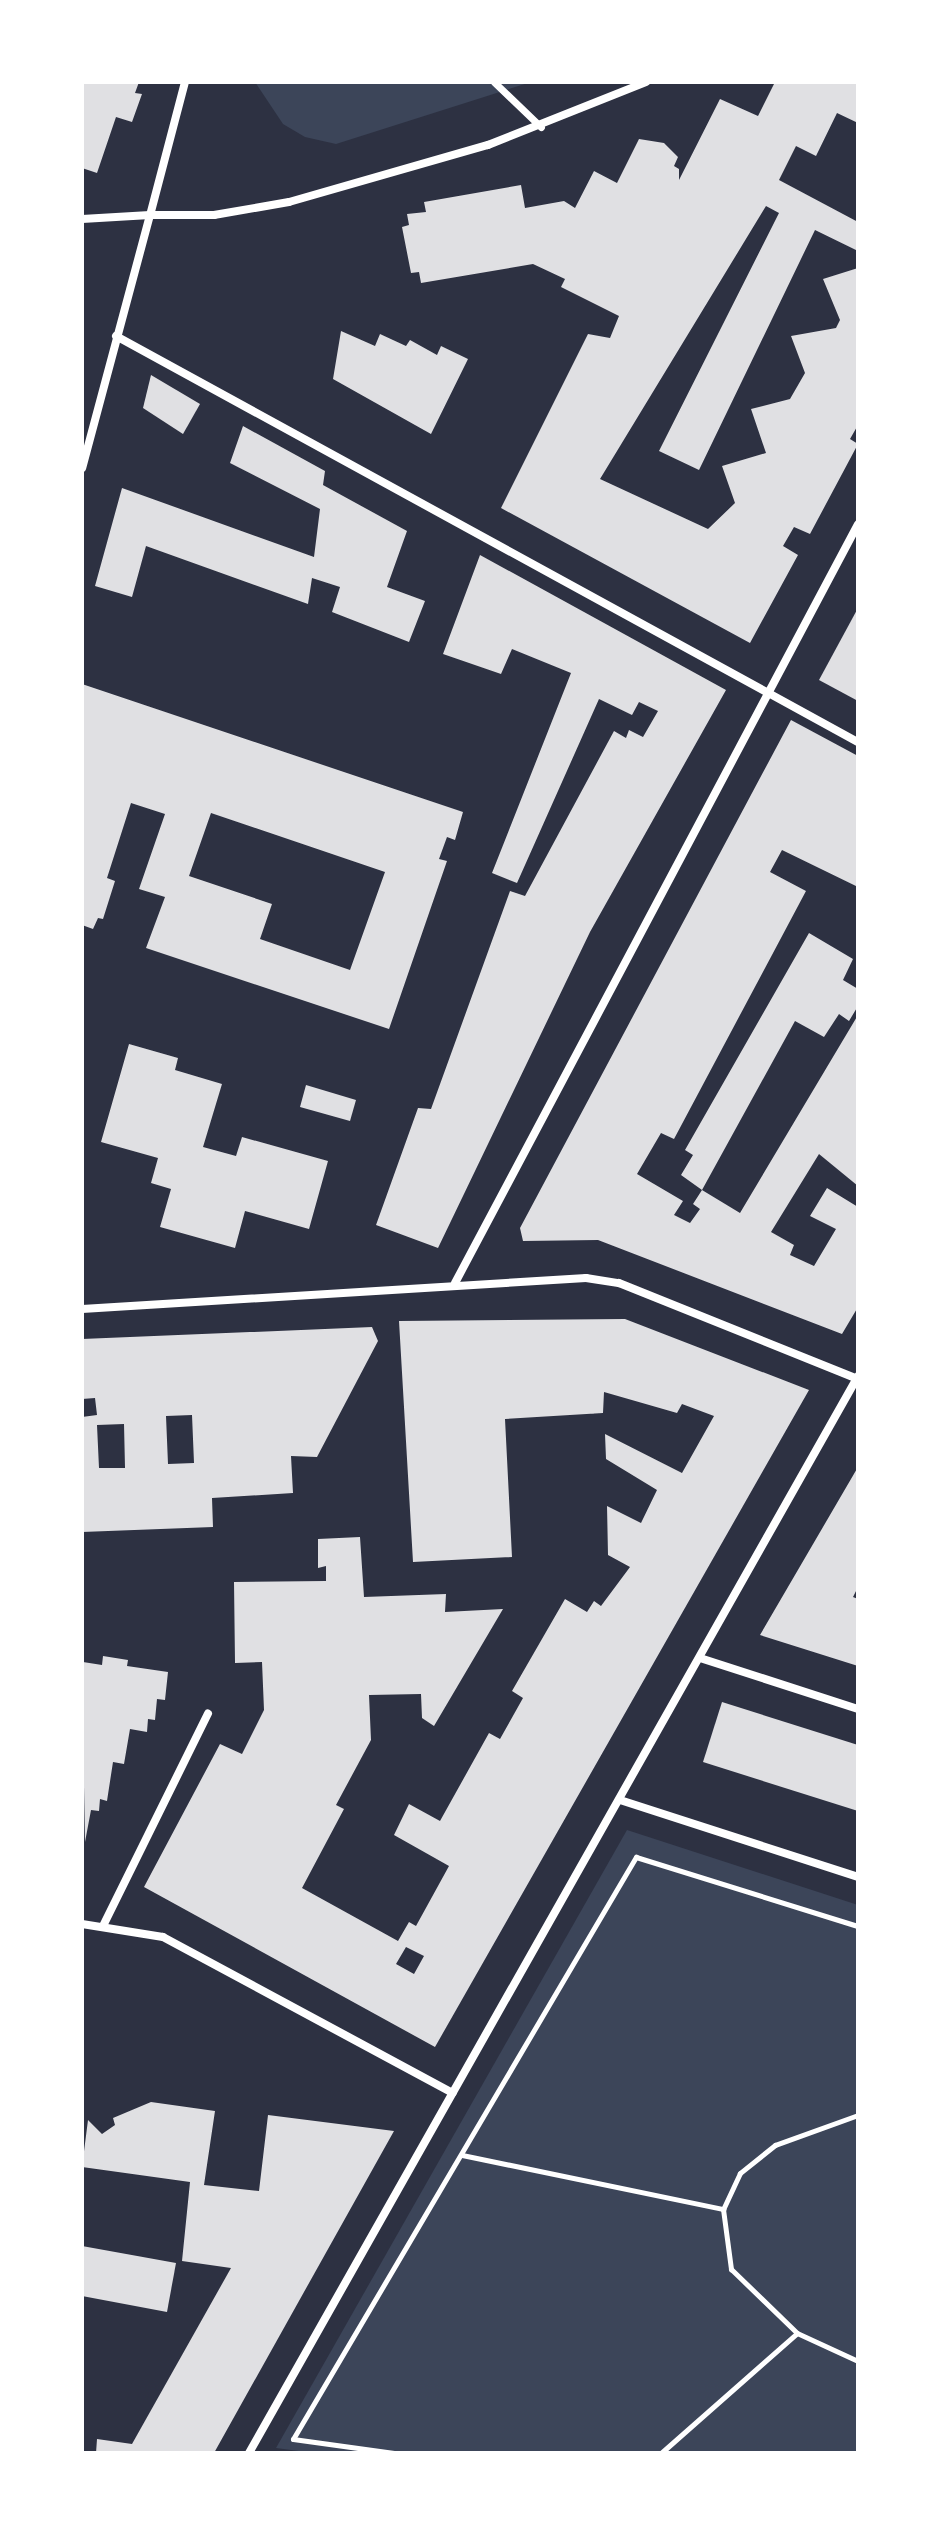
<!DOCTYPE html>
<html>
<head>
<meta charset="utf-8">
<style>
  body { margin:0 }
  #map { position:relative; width:940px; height:2535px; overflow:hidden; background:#2d3142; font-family:"Alegreya Sans",sans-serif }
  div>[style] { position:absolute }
  .green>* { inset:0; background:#3c4559 }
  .building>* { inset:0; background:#e0e0e3 }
  .path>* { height:5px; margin:-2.5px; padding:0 2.5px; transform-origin:2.5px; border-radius:2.5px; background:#fff }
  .pedestrian>* { height:7px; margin:-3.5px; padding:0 3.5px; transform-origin:3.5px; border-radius:3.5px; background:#fff }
  .minor>* { height:8px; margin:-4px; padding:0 4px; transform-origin:4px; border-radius:4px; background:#fff }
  span { translate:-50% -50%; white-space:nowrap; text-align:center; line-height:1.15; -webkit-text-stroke:6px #fff; paint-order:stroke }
  .frame { position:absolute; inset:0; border:84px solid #fff; pointer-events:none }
</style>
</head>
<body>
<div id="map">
  <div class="green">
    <i style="clip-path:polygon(255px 82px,531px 82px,336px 144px,305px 137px,283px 124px)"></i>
    <i style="clip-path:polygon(627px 1830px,858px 1905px,858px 2453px,314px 2453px,276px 2448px)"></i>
  </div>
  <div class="building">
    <i style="clip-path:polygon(82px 82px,139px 82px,135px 93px,142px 94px,132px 122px,116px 117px,97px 173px,82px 168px)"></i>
    <i style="clip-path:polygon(775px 82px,858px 82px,858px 123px,837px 113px,816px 156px,796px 146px,779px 180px,858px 222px,858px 251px,815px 230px,699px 470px,659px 451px,779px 213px,766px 206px,600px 479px,708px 529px,735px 503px,722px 466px,766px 453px,751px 409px,790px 399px,805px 373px,791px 336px,836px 328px,840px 320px,823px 279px,858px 268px,858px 425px,850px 439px,858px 444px,810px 534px,794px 527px,783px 546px,798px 555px,750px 643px,501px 508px,588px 334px,610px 338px,619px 316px,561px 287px,565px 279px,533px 264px,421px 283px,419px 272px,411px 273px,402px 227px,409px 225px,407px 214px,426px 212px,424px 202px,521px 185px,525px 208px,564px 201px,575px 208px,594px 171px,617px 183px,639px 139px,664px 143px,678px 157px,674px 166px,679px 169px,679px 180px,720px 99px,758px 116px)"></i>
    <i style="clip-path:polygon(341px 331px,375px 346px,380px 334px,406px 346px,410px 340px,437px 355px,441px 346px,468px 359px,431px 434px,333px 379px)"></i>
    <i style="clip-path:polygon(151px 375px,200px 404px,183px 434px,143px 408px)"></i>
    <i style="clip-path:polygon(243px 426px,325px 471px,323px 485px,407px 531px,387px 587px,425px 601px,409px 642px,332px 612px,340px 587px,312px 578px,308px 604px,146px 546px,132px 597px,95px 586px,122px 488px,314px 557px,320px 509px,230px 463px)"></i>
    <i style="clip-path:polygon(480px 555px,726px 690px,590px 932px,438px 1248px,376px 1225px,418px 1108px,431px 1109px,510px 891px,525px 896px,614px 731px,626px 738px,629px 730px,643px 737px,658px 711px,639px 702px,632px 715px,599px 699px,517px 883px,492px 873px,571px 673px,512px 649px,501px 674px,443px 654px)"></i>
    <i style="clip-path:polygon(858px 608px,858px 701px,819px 680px)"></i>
    <i style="clip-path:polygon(evenodd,82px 684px,463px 812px,455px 840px,447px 837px,439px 859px,447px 861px,389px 1029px,146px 948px,165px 897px,139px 889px,165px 814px,131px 803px,107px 878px,115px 881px,103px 919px,98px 918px,93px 929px,82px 925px,82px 684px,211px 813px,385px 872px,350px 970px,260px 939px,272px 904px,189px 876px,211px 813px)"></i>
    <i style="clip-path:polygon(791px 720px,858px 756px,858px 887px,782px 850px,770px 872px,806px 891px,674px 1139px,661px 1133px,637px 1174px,683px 1201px,674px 1215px,690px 1223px,700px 1209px,693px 1204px,702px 1190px,681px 1175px,693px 1155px,685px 1150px,809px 933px,853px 959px,843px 980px,858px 989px,858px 1006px,849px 1021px,839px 1014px,824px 1037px,795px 1021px,702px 1190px,740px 1213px,858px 1015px,858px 1186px,819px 1154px,771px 1232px,794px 1245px,790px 1255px,814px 1266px,836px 1229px,810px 1216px,827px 1188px,858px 1207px,858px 1307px,842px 1334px,598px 1240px,523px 1241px,520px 1228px)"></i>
    <i style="clip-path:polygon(129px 1044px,178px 1058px,175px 1070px,222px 1084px,203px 1147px,236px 1156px,242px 1137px,328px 1161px,309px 1229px,245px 1211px,235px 1248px,160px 1227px,171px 1189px,151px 1183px,158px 1158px,101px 1142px)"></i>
    <i style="clip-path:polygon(306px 1085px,356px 1100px,350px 1121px,300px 1107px)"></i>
    <i style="clip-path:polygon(evenodd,625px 1319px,809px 1390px,435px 2047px,144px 1887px,220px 1744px,242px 1754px,264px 1710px,262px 1662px,235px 1663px,234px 1582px,326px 1581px,326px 1566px,318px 1568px,318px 1539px,360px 1537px,364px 1597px,446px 1594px,445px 1612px,503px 1609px,434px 1726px,422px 1718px,421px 1694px,369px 1695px,371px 1740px,336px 1805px,344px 1809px,302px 1888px,398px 1941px,409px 1922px,416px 1926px,449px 1866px,394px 1835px,409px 1804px,440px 1821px,489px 1733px,500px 1739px,523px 1698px,512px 1691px,565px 1599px,587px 1612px,594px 1601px,601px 1606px,630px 1567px,608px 1555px,607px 1506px,641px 1523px,657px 1490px,606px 1459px,605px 1434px,682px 1473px,714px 1416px,682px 1404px,677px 1413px,604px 1392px,603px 1413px,505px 1419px,512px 1557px,413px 1562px,399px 1321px,625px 1319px,406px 1947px,424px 1956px,414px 1974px,396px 1964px,406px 1947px)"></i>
    <i style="clip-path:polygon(evenodd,372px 1327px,378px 1341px,317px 1457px,291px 1456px,293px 1493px,212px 1498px,213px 1527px,82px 1532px,82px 1417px,97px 1415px,95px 1398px,82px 1399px,82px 1339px,372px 1327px,192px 1415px,194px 1463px,168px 1464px,166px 1416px,192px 1415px,372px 1327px,124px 1424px,125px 1468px,99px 1468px,97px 1425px,124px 1424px)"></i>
    <i style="clip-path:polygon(858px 1467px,858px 1587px,853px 1597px,858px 1599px,858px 1666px,760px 1635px)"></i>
    <i style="clip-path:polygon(103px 1656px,128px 1660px,127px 1666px,168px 1672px,165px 1700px,157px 1699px,155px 1720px,148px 1719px,147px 1732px,130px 1729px,124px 1764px,113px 1762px,107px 1801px,100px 1799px,99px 1811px,91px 1810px,85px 1842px,82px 1675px,83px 1662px,102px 1665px)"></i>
    <i style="clip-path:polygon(722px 1702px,858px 1745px,858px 1811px,703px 1762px)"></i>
    <i style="clip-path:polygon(151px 2102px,215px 2111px,204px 2185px,259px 2191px,268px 2115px,394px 2131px,214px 2453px,96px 2453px,97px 2439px,132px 2444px,231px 2268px,182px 2261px,190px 2182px,82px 2167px,88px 2120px,102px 2134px,115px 2125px,113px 2118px)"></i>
    <i style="clip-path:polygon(82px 2246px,176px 2263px,167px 2312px,82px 2296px)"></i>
  </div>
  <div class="path">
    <i style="left:858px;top:2115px;width:88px;rotate:160.1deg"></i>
    <i style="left:775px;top:2145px;width:45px;rotate:141.3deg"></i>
    <i style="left:740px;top:2173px;width:40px;rotate:115deg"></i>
    <i style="left:723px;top:2209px;width:61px;rotate:82.4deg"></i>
    <i style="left:731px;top:2269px;width:92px;rotate:44.1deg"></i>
    <i style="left:797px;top:2333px;width:67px;rotate:24.7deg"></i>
    <i style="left:462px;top:2155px;width:267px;rotate:11.7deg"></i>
    <i style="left:394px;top:2453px;width:102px;rotate:-172.1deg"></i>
    <i style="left:293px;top:2439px;width:676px;rotate:-59.49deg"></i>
    <i style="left:636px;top:1857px;width:232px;rotate:17.3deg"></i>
    <i style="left:661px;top:2453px;width:181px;rotate:-41.4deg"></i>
  </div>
  <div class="pedestrian">
    <i style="left:494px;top:82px;width:65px;rotate:43.8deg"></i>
  </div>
  <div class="minor">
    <i style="left:185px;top:82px;width:138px;rotate:104.7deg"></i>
    <i style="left:150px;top:215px;width:64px"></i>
    <i style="left:214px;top:215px;width:76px;rotate:-9.8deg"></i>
    <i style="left:289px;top:202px;width:207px;rotate:-16deg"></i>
    <i style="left:488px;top:145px;width:170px;rotate:-21.7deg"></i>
    <i style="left:82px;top:219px;width:68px;rotate:-3.4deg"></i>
    <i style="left:150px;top:215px;width:262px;rotate:105deg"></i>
    <i style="left:116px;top:336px;width:846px;rotate:28.69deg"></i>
    <i style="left:455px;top:1283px;width:859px;rotate:-62.03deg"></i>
    <i style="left:82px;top:1309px;width:505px;rotate:-3.52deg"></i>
    <i style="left:586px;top:1278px;width:33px;rotate:9deg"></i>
    <i style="left:619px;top:1283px;width:258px;rotate:21.9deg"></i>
    <i style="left:700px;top:1658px;width:166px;rotate:17.9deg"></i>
    <i style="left:620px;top:1800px;width:250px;rotate:17.9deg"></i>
    <i style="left:82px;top:1924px;width:82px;rotate:9.1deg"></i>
    <i style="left:163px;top:1937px;width:329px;rotate:28.3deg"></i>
    <i style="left:103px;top:1926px;width:237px;rotate:-63.7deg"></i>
    <i style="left:249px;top:2453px;width:1237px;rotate:-60.51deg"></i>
  </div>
  <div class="frame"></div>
</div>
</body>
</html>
